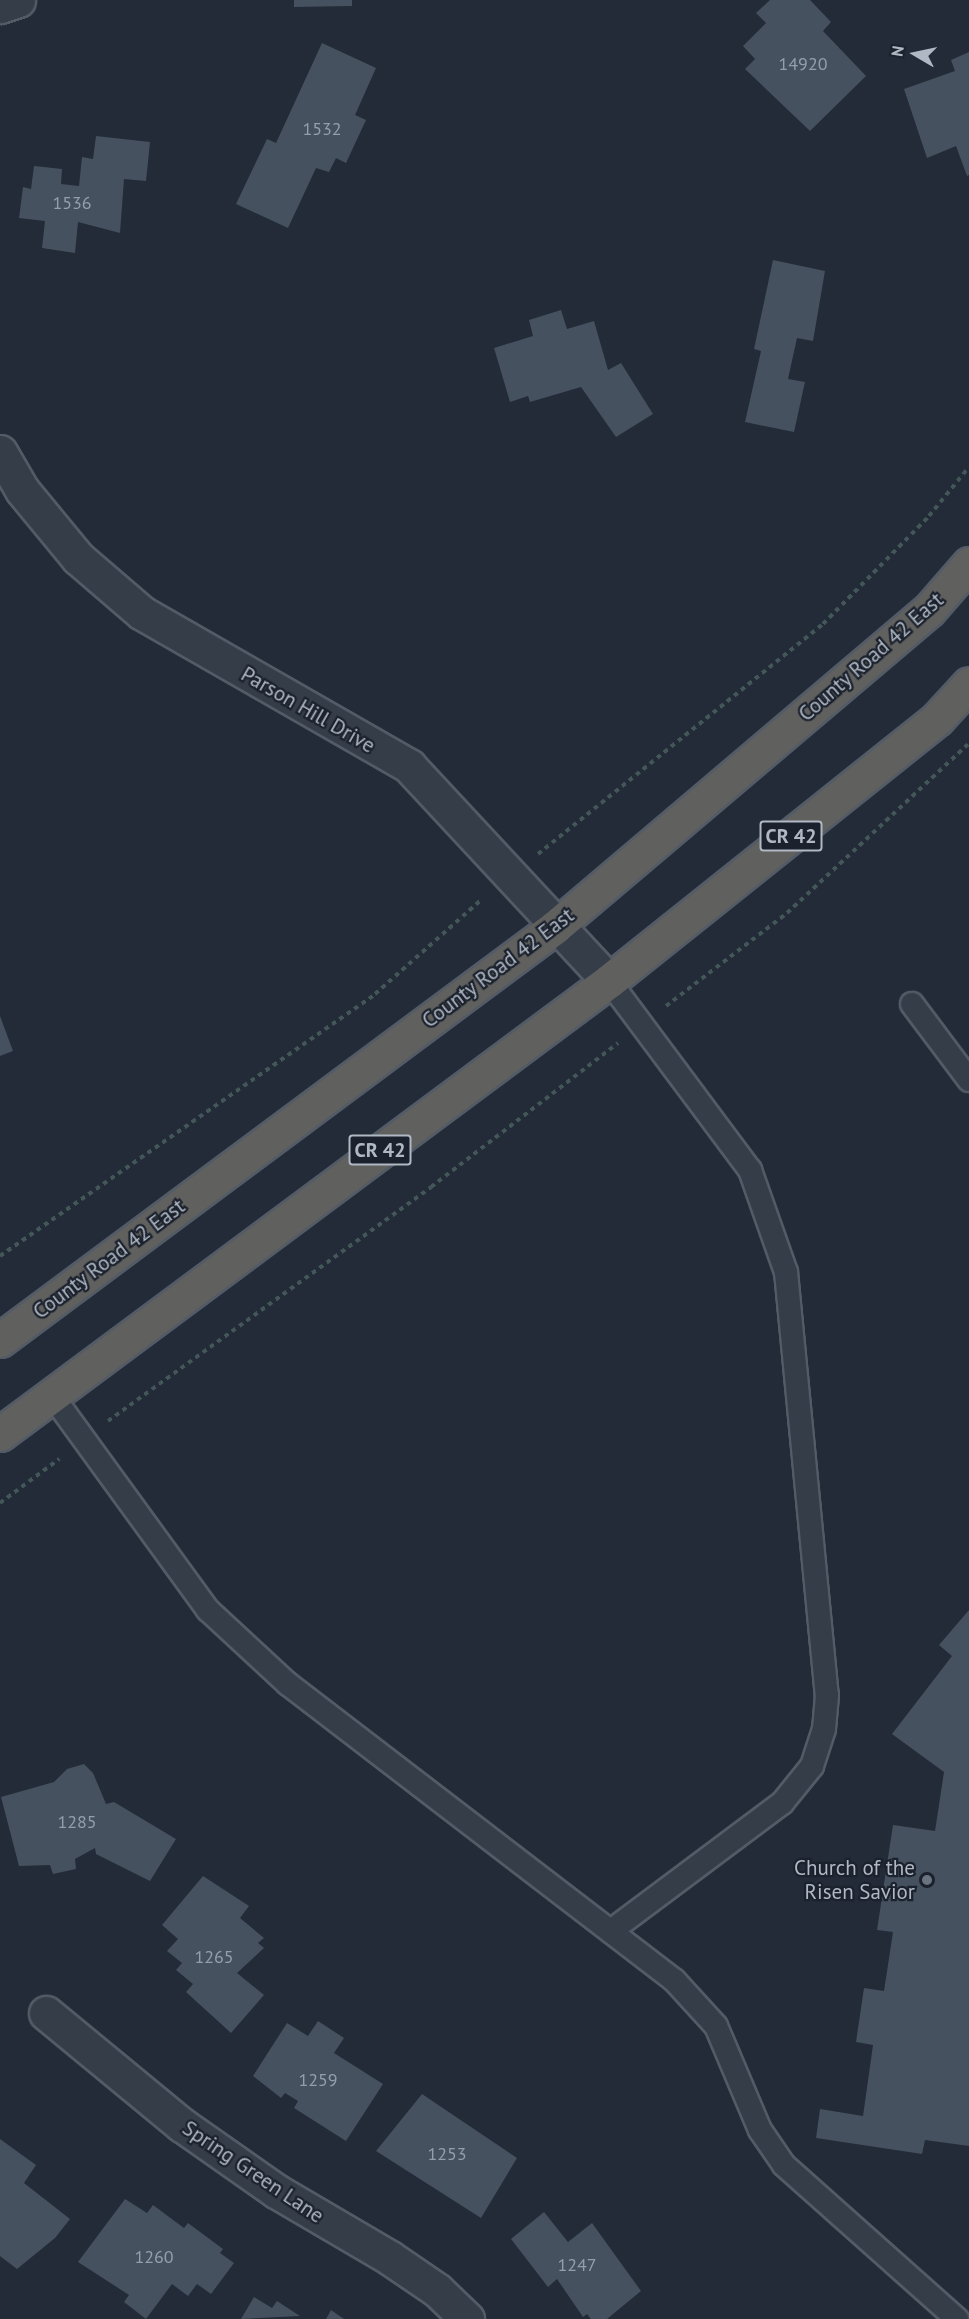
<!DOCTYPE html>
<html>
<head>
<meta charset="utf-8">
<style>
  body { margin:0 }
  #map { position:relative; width:969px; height:2319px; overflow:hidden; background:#222b37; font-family:"PT Sans",sans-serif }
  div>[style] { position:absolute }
  .building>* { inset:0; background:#45515f }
  .path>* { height:4px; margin-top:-2px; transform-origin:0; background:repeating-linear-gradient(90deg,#435658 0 4.5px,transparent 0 9px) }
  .roads { filter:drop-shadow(2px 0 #535b66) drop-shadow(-2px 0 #535b66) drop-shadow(0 2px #535b66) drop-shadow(0 -2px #535b66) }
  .service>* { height:22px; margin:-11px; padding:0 11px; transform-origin:11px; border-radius:11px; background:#353d48 }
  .minor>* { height:33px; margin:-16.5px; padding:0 16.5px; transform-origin:16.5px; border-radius:16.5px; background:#353d48 }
  .trunk>* { height:33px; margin:-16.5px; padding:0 16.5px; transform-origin:16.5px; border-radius:16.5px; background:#60605e }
  .dots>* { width:16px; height:16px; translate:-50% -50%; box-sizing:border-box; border:3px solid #1b222d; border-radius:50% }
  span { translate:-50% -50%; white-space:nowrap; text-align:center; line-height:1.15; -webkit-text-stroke:4.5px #1b222d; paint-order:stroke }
  .number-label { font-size:18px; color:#959eab }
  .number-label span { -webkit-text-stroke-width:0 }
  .shield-label span { padding:2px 4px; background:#1b222d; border:2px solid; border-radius:4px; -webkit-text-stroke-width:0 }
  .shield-label { font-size:20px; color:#b0b8c4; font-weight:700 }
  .street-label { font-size:21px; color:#b0b8c4 }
  .poi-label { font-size:21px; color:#b0b8c4 }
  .right { translate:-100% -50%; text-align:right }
  .north { position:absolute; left:885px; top:24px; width:60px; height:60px; -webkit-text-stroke:4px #1b222d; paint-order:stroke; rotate:279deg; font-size:16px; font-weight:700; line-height:24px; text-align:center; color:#b0b8c4 }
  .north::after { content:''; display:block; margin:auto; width:21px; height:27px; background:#b0b8c4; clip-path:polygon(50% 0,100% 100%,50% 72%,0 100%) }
</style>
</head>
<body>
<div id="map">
  <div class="building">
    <i style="clip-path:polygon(294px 0,352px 0,352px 6px,294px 7px)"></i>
    <i style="clip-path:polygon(770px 0,810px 0,831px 22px,823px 31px,866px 76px,810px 131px,745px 69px,755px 59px,743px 46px,766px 23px,756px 13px)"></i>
    <i style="clip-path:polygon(322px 43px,376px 68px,355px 115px,366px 120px,346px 163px,336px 158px,329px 172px,316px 168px,288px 228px,236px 204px,267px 139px,276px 143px)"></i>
    <i style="clip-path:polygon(969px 52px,969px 175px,967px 176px,956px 146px,927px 158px,904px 89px,955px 71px,951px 60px)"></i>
    <i style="clip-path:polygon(96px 136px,150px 142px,146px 181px,124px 179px,120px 233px,78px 222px,75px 253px,42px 248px,45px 221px,19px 218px,23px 187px,31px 189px,34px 166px,62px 169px,61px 184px,79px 186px,82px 157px,93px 159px)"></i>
    <i style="clip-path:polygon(773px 260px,825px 271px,813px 341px,797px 338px,788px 379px,805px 382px,794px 432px,745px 422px,761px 351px,754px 349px)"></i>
    <i style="clip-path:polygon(561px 310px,567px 329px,594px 321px,608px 370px,621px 363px,653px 414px,616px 437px,581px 387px,530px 402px,528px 396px,510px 402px,494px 348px,533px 336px,529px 320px)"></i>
    <i style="clip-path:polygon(0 1016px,13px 1051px,0 1056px)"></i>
    <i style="clip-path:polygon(969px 1610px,969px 2146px,925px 2140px,922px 2154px,816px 2138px,820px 2109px,863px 2116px,873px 2045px,856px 2042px,864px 1988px,884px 1991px,893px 1932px,877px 1930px,893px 1825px,935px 1831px,944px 1772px,892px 1734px,952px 1656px,939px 1645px)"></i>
    <i style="clip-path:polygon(84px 1764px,93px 1773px,106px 1804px,114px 1802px,176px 1839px,150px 1881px,96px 1854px,95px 1848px,75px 1859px,76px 1869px,53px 1874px,50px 1865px,19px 1866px,1px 1797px,54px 1782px,67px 1769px)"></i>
    <i style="clip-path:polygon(203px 1876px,249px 1906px,240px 1918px,264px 1938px,258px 1943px,264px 1948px,237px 1973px,264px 1995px,231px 2033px,186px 1992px,193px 1984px,176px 1970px,182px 1963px,167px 1951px,178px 1939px,162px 1925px)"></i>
    <i style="clip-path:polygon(318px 2021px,344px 2038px,334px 2053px,383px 2084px,346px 2141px,294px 2108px,298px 2101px,285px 2093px,281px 2098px,253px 2076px,287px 2023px,308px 2036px)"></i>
    <i style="clip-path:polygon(422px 2094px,517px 2158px,481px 2218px,376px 2151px)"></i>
    <i style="clip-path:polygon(0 2139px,36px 2165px,24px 2183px,70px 2219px,55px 2238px,17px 2269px,0 2256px)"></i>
    <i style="clip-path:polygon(125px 2199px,147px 2213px,153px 2205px,184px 2228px,188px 2223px,223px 2249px,220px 2253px,234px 2263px,211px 2294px,197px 2284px,188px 2296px,172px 2284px,146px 2319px,124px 2302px,129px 2295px,78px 2262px)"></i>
    <i style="clip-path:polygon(544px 2212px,568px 2242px,592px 2223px,641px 2291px,607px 2319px,591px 2319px,587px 2314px,583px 2317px,557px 2279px,548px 2287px,511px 2239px)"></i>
    <i style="clip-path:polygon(254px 2297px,272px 2308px,277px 2301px,300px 2316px,241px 2319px)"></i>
    <i style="clip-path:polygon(331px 2310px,344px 2319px,326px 2319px)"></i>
  </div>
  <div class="path">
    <i style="left:538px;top:854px;width:366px;rotate:-38.9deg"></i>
    <i style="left:823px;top:624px;width:151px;rotate:-45.5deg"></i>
    <i style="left:929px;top:516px;width:63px;rotate:-50.8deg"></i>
    <i style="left:666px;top:1006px;width:153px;rotate:-37.5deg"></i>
    <i style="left:787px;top:913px;width:249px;rotate:-43deg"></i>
    <i style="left:0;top:1256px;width:457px;rotate:-34.9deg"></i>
    <i style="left:375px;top:994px;width:144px;rotate:-41.6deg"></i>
    <i style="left:108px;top:1421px;width:399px;rotate:-35.9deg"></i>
    <i style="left:431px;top:1187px;width:236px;rotate:-37.6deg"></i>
    <i style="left:0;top:1503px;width:74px;rotate:-36.7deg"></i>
  </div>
  <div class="roads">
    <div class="service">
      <i style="left:609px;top:981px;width:236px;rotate:53.3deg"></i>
      <i style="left:750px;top:1170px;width:108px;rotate:70.6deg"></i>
      <i style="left:786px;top:1272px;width:425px;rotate:84.5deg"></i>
      <i style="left:827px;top:1695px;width:34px;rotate:95deg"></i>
      <i style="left:824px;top:1729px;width:39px;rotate:108deg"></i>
      <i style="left:812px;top:1766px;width:48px;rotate:129deg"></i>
      <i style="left:782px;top:1803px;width:214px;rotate:143.2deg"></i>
      <i style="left:912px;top:1004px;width:95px;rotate:53.1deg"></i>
      <i style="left:51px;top:1394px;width:267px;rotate:54deg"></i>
      <i style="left:208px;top:1610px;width:109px;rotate:42.8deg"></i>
      <i style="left:288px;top:1684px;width:486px;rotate:37.5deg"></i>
      <i style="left:674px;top:1980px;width:62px;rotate:47.6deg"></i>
      <i style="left:716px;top:2026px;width:113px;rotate:67.1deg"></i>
      <i style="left:760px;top:2130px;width:42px;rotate:55.6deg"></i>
      <i style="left:784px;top:2165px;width:232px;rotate:41.7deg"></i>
    </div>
    <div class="minor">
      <i style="left:0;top:6px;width:19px;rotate:-18deg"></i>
      <i style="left:0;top:452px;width:44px;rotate:59.9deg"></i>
      <i style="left:22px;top:490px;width:88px;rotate:50.5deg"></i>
      <i style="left:78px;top:558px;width:84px;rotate:40.7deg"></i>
      <i style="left:142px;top:613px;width:308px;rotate:29.8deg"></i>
      <i style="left:409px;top:766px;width:294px;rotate:47.1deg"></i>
      <i style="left:46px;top:2013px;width:176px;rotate:39.5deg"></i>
      <i style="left:182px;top:2125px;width:115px;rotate:35.1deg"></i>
      <i style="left:276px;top:2191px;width:132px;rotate:30.4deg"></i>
      <i style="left:390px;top:2258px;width:57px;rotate:34.2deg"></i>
      <i style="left:437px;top:2290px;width:42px;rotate:44deg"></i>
    </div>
    <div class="trunk">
      <i style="left:0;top:1340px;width:692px;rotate:-36.65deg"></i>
      <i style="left:555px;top:927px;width:490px;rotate:-40.3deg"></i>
      <i style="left:929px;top:610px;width:61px;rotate:-49deg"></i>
      <i style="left:0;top:1434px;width:759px;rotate:-36.64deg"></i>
      <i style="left:609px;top:981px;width:420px;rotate:-38.6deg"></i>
      <i style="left:937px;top:719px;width:47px;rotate:-47.6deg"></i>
    </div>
  </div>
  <div class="dots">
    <i style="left:927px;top:1880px;background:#6b7280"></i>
  </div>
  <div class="number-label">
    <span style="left:803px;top:64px">14920</span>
    <span style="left:322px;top:129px">1532</span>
    <span style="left:72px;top:203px">1536</span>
    <span style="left:77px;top:1822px">1285</span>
    <span style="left:214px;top:1957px">1265</span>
    <span style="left:318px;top:2080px">1259</span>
    <span style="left:447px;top:2154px">1253</span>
    <span style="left:154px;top:2257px">1260</span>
    <span style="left:577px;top:2265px">1247</span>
  </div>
  <div class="shield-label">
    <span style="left:791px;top:836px">CR 42</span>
    <span style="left:380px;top:1150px">CR 42</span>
  </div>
  <div class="street-label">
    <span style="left:871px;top:657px;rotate:-41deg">County Road 42 East</span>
    <span style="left:308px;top:710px;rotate:30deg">Parson Hill Drive</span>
    <span style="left:498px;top:968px;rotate:-37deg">County Road 42 East</span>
    <span style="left:109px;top:1259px;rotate:-37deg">County Road 42 East</span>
    <span style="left:253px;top:2172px;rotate:34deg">Spring Green Lane</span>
  </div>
  <div class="poi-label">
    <span class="right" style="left:915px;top:1880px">Church of the<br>Risen Savior</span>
  </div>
  <div class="north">N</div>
</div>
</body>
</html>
